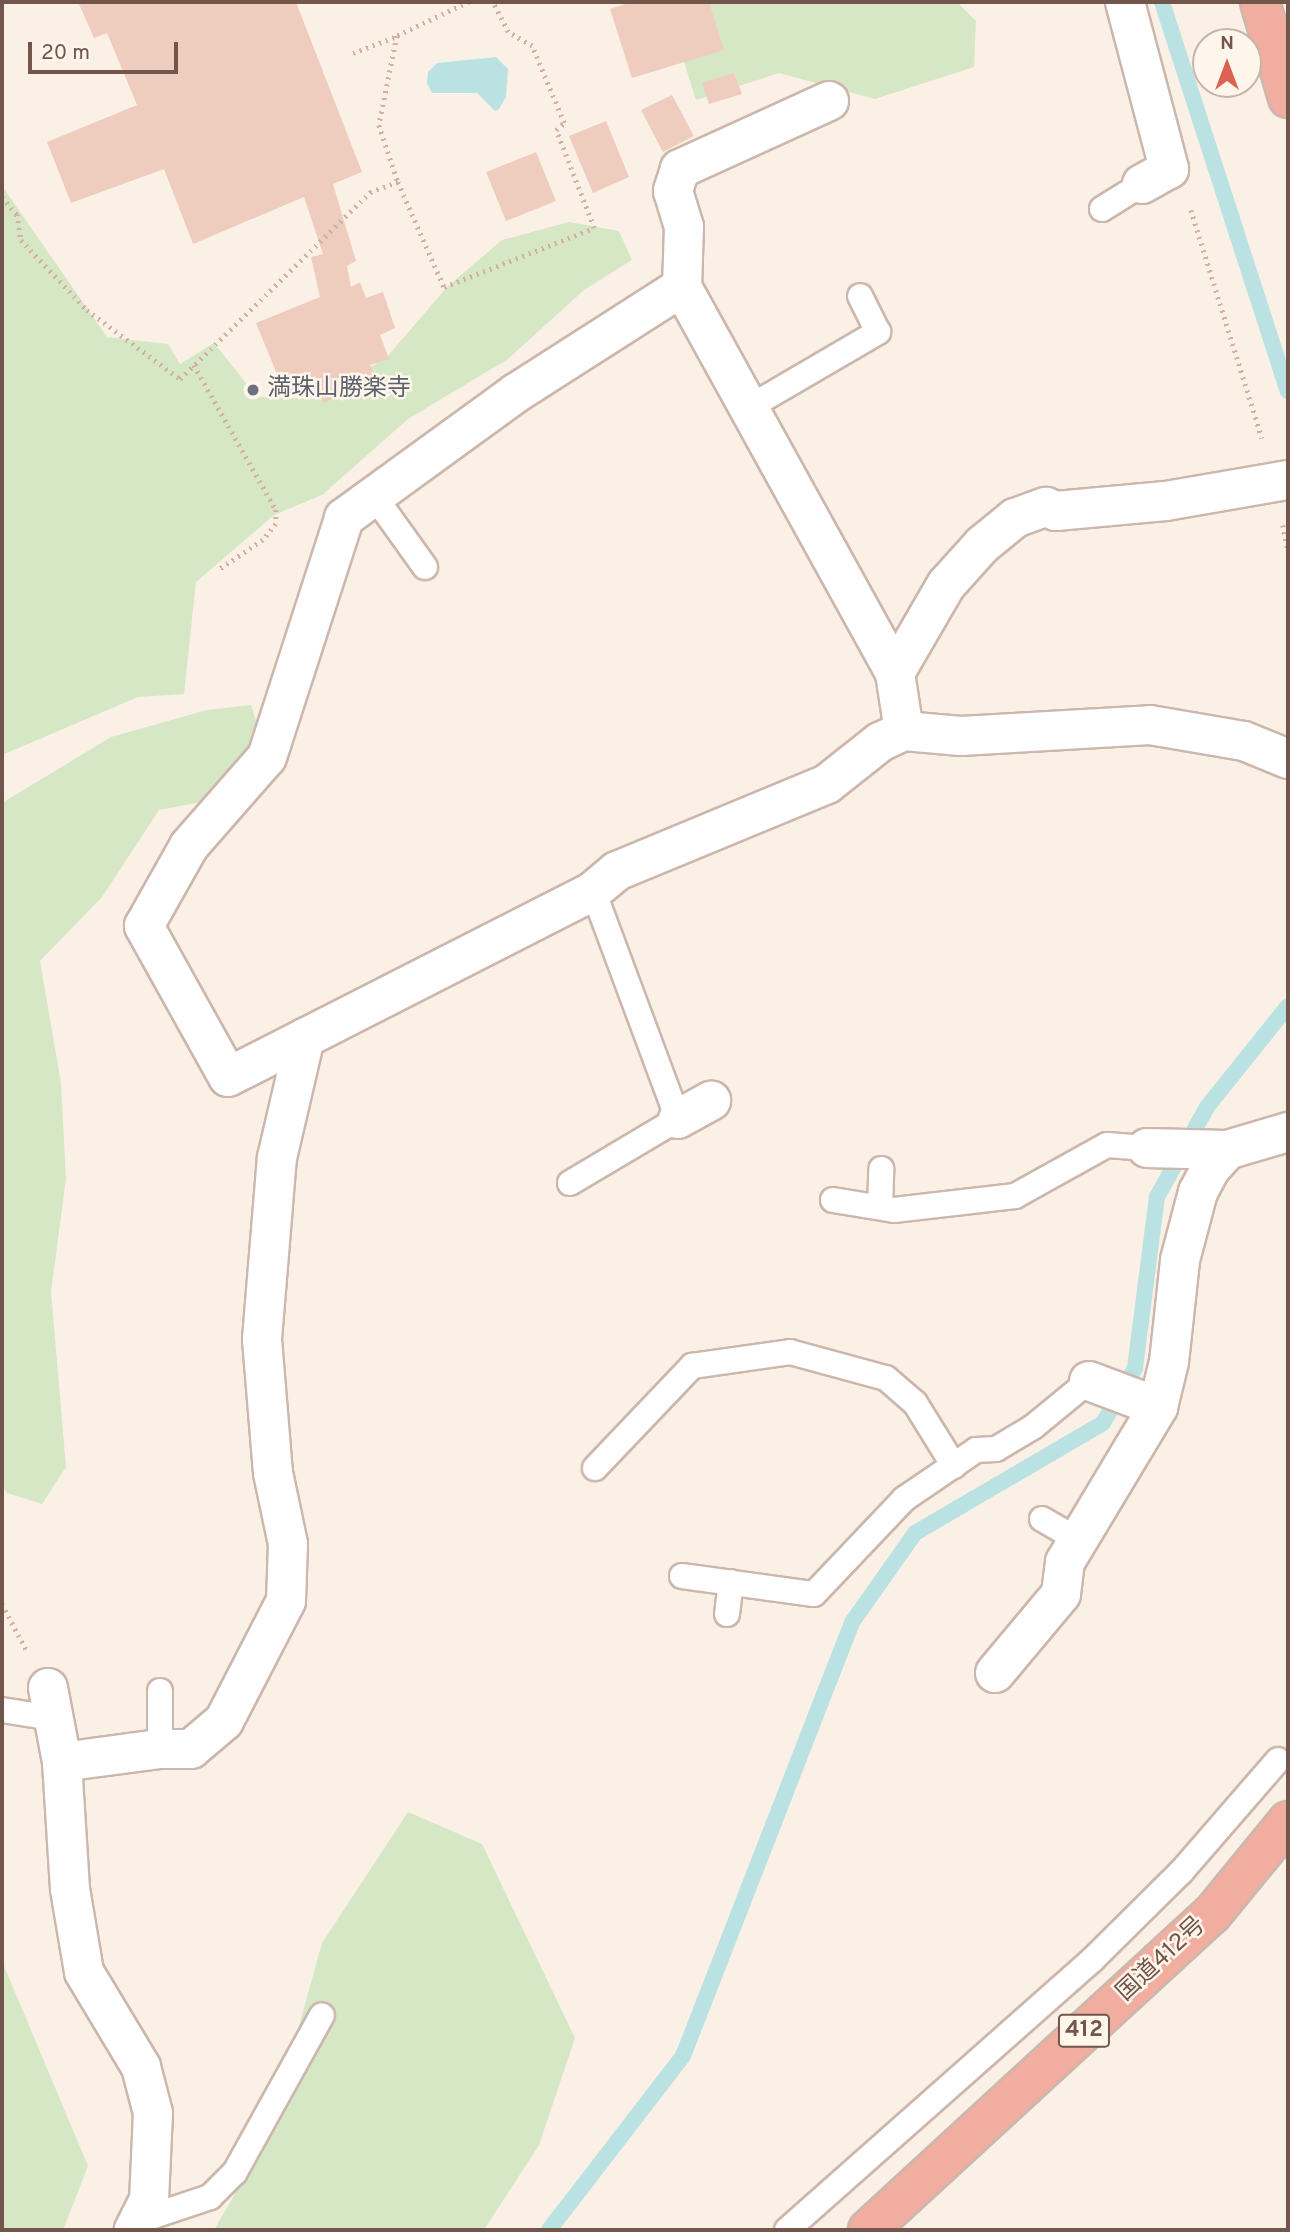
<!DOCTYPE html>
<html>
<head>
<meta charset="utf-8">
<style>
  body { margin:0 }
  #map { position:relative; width:1290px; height:2232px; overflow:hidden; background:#fbf0e5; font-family:Overpass,"Noto Sans JP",sans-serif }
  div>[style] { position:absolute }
  .green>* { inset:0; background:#d6e7c5 }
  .water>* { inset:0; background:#bbe2e3 }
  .stream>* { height:16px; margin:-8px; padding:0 8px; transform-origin:8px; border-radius:8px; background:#bbe2e3 }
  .building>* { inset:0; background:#eecdbf }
  .path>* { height:4.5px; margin-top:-2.25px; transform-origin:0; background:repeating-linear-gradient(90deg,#d3b0a2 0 2px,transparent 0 7px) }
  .roads { filter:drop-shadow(2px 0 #ccb7ac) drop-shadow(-2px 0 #ccb7ac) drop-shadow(0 2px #ccb7ac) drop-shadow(0 -2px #ccb7ac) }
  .lane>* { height:24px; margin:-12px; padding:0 12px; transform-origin:12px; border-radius:12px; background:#fff }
  .street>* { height:38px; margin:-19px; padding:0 19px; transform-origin:19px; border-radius:19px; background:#fff }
  .highway>* { height:38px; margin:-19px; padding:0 19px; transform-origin:19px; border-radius:19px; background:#f1ada0 }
  .dots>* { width:19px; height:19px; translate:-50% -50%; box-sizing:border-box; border:4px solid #fef5eb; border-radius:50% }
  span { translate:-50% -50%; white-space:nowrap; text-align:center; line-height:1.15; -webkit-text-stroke:5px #fef5eb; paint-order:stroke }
  .shield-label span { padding:2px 5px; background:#fef5eb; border:2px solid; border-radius:5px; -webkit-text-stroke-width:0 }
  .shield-label { font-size:23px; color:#72564c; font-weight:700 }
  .worship-label { font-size:24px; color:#5b616d }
  .left { translate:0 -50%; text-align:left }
  .street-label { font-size:24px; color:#72564c }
  .frame { position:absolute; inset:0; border:4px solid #72564c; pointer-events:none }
  .north { position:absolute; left:1192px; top:28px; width:70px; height:70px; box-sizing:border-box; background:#fef5eb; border:2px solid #c6b5ab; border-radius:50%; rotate:0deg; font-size:19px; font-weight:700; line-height:28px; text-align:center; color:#72564c }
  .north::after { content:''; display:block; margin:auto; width:24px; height:32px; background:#dd6252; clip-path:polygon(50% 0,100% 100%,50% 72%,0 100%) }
  .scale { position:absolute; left:28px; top:42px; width:150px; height:32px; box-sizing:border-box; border:4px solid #72564c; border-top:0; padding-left:9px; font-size:21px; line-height:24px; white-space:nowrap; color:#72564c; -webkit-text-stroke:5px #fef5eb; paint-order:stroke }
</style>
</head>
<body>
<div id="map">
  <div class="green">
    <i style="clip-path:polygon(665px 2px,957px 2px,976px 21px,974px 67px,875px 99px,779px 73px,696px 100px)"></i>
    <i style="clip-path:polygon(2px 186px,107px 337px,168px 344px,180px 364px,214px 343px,257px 397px,319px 399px,387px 357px,447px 287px,502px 240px,569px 222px,619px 231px,632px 260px,584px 290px,508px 359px,408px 419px,322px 495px,274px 515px,196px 582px,184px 694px,138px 697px,2px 755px)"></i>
    <i style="clip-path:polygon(251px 705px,264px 746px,232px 796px,159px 810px,102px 897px,40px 961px,61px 1083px,66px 1179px,51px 1292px,66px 1467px,42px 1504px,7px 1493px,2px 1486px,2px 803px,111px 737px,207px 710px)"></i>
    <i style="clip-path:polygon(408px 1812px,482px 1844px,575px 2038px,539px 2145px,484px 2230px,214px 2230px,269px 2134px,322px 1943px)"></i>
    <i style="clip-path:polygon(2px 1961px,88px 2166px,63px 2230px,2px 2230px)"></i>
  </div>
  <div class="water">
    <i style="clip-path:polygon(496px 57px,508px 69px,506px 97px,499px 109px,495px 111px,477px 93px,432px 93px,427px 83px,428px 72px,437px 63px)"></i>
  </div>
  <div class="stream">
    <i style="left:1162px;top:2px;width:409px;rotate:72.1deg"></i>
    <i style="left:549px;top:2230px;width:220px;rotate:-52.4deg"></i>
    <i style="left:683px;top:2056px;width:467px;rotate:-68.7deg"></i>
    <i style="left:853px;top:1621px;width:108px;rotate:-54.8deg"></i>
    <i style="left:915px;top:1533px;width:218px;rotate:-30.3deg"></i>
    <i style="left:1103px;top:1423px;width:64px;rotate:-59.8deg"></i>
    <i style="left:1135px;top:1368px;width:172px;rotate:-82.7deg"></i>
    <i style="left:1157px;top:1197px;width:103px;rotate:-60.9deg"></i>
    <i style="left:1207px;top:1107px;width:129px;rotate:-51.3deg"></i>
  </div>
  <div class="building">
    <i style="clip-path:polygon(78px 2px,296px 2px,362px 172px,333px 184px,356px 261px,347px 266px,351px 287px,360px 282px,366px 298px,383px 292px,395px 328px,380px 335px,389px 359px,370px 365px,377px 382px,323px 403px,316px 386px,286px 396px,256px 323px,320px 297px,311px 257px,323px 254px,304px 197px,193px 244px,164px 169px,71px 203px,47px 142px,137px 105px,107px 33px,94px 38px)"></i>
    <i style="clip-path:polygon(632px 2px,709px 2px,724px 50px,632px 78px,610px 9px)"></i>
    <i style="clip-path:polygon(734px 73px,742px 94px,709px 104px,702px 83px)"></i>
    <i style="clip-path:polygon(672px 95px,694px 136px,663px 152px,641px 110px)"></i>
    <i style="clip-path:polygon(606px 121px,629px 177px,593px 193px,569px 136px)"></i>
    <i style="clip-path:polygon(536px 152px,556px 201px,506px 221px,486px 172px)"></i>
  </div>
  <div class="path">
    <i style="left:469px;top:2px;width:80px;rotate:154.7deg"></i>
    <i style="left:397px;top:36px;width:91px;rotate:101.4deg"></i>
    <i style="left:379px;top:125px;width:60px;rotate:71.6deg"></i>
    <i style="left:398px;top:182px;width:115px;rotate:66.3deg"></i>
    <i style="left:444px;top:287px;width:161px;rotate:-21.5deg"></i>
    <i style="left:594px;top:228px;width:105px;rotate:-111.2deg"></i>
    <i style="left:556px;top:130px;width:11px;rotate:-41deg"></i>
    <i style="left:564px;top:123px;width:83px;rotate:-112.6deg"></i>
    <i style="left:532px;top:46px;width:28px;rotate:-150deg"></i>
    <i style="left:508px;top:32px;width:34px;rotate:-117deg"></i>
    <i style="left:353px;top:53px;width:47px;rotate:-21.1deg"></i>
    <i style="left:2px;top:197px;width:23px;rotate:49deg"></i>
    <i style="left:17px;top:214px;width:26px;rotate:81deg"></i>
    <i style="left:21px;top:240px;width:96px;rotate:46.7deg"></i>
    <i style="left:87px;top:310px;width:116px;rotate:36.6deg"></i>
    <i style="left:180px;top:379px;width:267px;rotate:-44.5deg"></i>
    <i style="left:370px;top:192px;width:30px;rotate:-20deg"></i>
    <i style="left:1191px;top:210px;width:239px;rotate:72.7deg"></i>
    <i style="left:194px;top:365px;width:167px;rotate:60.5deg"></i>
    <i style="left:276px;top:510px;width:14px;rotate:90deg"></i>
    <i style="left:276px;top:524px;width:21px;rotate:129deg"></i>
    <i style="left:263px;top:540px;width:52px;rotate:146deg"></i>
    <i style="left:1283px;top:525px;width:25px;rotate:79deg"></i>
    <i style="left:2px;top:1604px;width:53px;rotate:62deg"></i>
  </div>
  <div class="roads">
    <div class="lane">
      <i style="left:1102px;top:209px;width:47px;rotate:-32deg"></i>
      <i style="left:748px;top:408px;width:151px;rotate:-30.3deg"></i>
      <i style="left:878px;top:332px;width:40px;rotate:-116.6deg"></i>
      <i style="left:372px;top:493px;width:91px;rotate:54.4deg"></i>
      <i style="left:570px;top:1183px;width:126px;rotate:-30.7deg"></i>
      <i style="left:678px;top:1119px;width:243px;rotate:-110.4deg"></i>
      <i style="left:833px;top:1200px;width:62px;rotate:9.3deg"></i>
      <i style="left:894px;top:1210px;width:122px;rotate:-6.6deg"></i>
      <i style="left:1015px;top:1196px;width:105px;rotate:-29deg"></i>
      <i style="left:1107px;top:1145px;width:40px;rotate:4.3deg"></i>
      <i style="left:880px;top:1207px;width:38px;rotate:-88deg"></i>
      <i style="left:595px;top:1468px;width:141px;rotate:-46.4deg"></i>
      <i style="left:692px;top:1366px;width:99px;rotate:-8.1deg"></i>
      <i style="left:790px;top:1352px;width:99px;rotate:15.2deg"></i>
      <i style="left:886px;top:1378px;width:38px;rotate:41deg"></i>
      <i style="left:915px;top:1403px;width:74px;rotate:58.2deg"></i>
      <i style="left:1042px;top:1519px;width:42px;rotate:30.3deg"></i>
      <i style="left:682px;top:1576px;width:133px;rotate:7.8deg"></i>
      <i style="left:814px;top:1594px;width:131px;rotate:-46.5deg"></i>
      <i style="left:904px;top:1499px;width:87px;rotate:-34.2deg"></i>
      <i style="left:976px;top:1450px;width:20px;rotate:-3deg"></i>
      <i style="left:996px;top:1449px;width:43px;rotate:-30.7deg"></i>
      <i style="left:1033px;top:1427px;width:72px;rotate:-39.4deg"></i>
      <i style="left:727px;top:1614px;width:32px;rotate:-83deg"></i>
      <i style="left:160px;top:1691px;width:58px;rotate:90deg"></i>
      <i style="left:2px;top:1710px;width:52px;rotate:8.9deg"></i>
      <i style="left:138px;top:2221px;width:76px;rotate:-18.4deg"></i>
      <i style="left:210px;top:2197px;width:35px;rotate:-45deg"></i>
      <i style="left:235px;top:2172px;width:179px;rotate:-61deg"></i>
      <i style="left:787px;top:2230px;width:407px;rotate:-41.5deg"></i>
      <i style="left:1092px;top:1960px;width:125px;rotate:-44.7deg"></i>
      <i style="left:1181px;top:1872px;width:148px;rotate:-49.1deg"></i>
    </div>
    <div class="street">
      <i style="left:1125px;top:2px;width:173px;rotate:75.2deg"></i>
      <i style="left:1169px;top:169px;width:31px;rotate:151deg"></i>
      <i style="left:829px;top:101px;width:164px;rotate:155.5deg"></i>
      <i style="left:680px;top:169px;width:23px;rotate:108deg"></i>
      <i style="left:673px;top:191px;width:38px;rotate:73deg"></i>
      <i style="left:684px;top:227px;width:60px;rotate:91.9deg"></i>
      <i style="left:682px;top:287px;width:441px;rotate:61.1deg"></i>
      <i style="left:895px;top:673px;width:59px;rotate:81.2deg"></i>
      <i style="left:904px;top:731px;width:57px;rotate:5deg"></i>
      <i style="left:961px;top:736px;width:189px;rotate:-3.3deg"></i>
      <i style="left:1150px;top:725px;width:95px;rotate:9.7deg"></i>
      <i style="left:1244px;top:741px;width:48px;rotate:22.2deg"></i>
      <i style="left:895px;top:673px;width:102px;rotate:-59.9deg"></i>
      <i style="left:946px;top:585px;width:54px;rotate:-48deg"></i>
      <i style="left:982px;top:545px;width:43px;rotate:-39.3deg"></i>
      <i style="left:1015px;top:518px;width:33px;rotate:-20deg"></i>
      <i style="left:1046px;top:507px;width:11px;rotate:22deg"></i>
      <i style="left:1056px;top:511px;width:110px;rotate:-5.2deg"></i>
      <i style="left:1166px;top:501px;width:124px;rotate:-9.8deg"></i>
      <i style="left:305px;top:1038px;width:86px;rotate:153.1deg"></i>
      <i style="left:228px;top:1077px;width:173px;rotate:-119.1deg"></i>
      <i style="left:144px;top:926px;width:92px;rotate:-60.6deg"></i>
      <i style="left:189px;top:846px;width:118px;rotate:-48.8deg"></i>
      <i style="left:267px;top:757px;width:251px;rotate:-72.1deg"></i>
      <i style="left:344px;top:518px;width:213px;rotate:-36deg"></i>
      <i style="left:516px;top:393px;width:197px;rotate:-32.6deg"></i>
      <i style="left:678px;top:1119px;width:38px;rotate:-29deg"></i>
      <i style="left:1147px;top:1148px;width:80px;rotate:1.4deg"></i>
      <i style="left:1089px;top:1381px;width:74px;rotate:20.6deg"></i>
      <i style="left:995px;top:1673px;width:103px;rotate:-50.1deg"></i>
      <i style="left:1061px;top:1594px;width:32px;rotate:-83deg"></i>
      <i style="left:1065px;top:1562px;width:181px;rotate:-59deg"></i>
      <i style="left:1158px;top:1407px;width:46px;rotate:-76.3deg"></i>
      <i style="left:1169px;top:1362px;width:103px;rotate:-83.8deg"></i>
      <i style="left:1180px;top:1260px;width:70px;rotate:-75.2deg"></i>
      <i style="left:1198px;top:1192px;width:27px;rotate:-62deg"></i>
      <i style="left:1211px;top:1168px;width:24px;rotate:-48deg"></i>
      <i style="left:1227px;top:1150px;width:64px;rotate:-16.4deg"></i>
      <i style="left:48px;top:1688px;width:75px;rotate:79.3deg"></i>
      <i style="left:62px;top:1762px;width:127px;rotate:86.4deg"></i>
      <i style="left:70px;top:1889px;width:84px;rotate:80.4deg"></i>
      <i style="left:84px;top:1972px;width:111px;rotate:59deg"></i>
      <i style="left:141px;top:2067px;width:48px;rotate:75.4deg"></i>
      <i style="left:153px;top:2113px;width:87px;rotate:92.6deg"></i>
      <i style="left:149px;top:2200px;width:34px;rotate:117deg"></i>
      <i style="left:62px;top:1762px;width:99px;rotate:-7.6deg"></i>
      <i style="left:160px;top:1749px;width:31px"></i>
      <i style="left:191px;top:1749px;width:43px;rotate:-40.3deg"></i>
      <i style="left:224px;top:1721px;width:135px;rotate:-62.7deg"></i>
      <i style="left:286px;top:1601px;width:57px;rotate:-88deg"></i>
      <i style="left:288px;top:1544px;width:73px;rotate:-101.9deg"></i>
      <i style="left:273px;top:1473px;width:134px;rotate:-94.7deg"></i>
      <i style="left:262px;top:1339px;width:182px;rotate:-85.3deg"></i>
      <i style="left:277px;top:1158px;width:123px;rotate:-76.9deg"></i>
      <i style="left:305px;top:1038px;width:323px;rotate:-27deg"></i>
      <i style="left:593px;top:891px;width:31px;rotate:-40deg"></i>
      <i style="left:617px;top:871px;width:227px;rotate:-22.5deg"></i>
      <i style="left:827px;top:784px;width:68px;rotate:-38.4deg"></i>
      <i style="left:880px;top:742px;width:26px;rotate:-25deg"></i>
    </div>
    <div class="highway">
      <i style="left:1260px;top:2px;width:100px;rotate:73.7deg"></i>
      <i style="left:868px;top:2230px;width:467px;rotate:-42.6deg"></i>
      <i style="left:1212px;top:1914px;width:120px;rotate:-50.7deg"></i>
    </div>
  </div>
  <div class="dots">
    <i style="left:253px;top:390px;background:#6b7280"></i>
  </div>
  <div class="shield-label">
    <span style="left:1084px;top:2031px">412</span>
  </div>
  <div class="worship-label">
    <span class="left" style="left:267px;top:390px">満珠山勝楽寺</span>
  </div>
  <div class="street-label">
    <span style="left:1162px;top:1960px;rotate:-43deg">国道412号</span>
  </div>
  <div class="frame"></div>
  <div class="north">N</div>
  <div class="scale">20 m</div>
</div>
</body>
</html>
